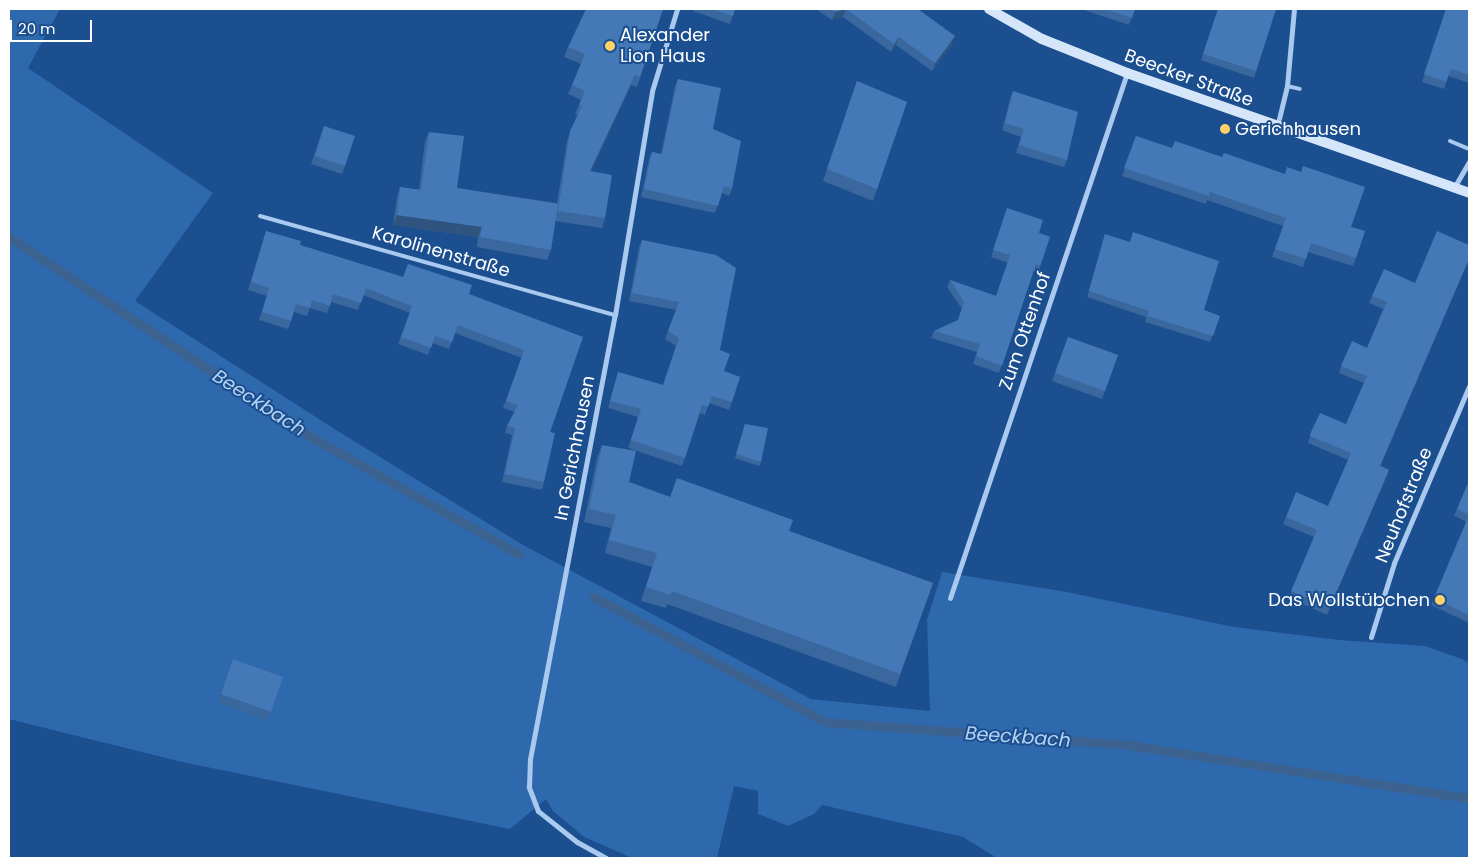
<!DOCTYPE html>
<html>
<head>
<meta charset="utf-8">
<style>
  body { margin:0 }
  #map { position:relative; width:1478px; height:867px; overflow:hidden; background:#1b4f8f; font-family:Poppins,sans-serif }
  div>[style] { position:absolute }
  .green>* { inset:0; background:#2e69ad }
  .stream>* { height:9px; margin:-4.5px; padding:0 4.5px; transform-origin:4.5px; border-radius:4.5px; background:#3c6290 }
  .lane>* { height:4px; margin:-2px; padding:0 2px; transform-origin:2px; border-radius:2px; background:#a9c9ee }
  .street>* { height:5px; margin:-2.5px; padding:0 2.5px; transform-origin:2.5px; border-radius:2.5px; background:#a9c9ee }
  .secondary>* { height:10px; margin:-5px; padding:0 5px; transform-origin:5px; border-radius:5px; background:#d6e6fa }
  .wall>* { inset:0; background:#3a679d }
  .shaded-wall>* { inset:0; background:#305480 }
  .building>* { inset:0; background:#4478b7 }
  .dots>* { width:14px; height:14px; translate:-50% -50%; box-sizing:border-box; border:2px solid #1b4f8f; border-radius:50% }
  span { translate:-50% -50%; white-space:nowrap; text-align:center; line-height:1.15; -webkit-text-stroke:4px #1b4f8f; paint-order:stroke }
  .poi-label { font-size:18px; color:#fff }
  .left { translate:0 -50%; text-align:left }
  .right { translate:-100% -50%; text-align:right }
  .street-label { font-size:18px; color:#fff }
  .water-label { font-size:19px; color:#b5d3f5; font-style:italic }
  .frame { position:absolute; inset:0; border:10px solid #fff; pointer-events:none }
  .scale { position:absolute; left:10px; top:20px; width:82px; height:22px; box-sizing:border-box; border:2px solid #fff; border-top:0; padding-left:6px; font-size:15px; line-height:18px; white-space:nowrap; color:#fff; -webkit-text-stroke:4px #1b4f8f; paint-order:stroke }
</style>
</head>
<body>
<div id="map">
  <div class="green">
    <i style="clip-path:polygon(9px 9px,60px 9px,28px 68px,213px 193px,135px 301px,336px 430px,523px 545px,811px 699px,930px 711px,927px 620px,942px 572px,1067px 592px,1234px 627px,1339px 640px,1425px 646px,1462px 659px,1469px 663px,1469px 858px,997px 858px,963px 837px,822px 805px,814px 814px,788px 826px,758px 814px,758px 791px,734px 786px,717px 858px,632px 858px,584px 837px,553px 811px,546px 799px,510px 829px,182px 762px,9px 719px)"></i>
  </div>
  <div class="stream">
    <i style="left:9px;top:237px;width:354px;rotate:33.6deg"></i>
    <i style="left:304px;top:433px;width:247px;rotate:29.4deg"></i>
    <i style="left:594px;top:597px;width:263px;rotate:28.4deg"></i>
    <i style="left:825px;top:722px;width:305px;rotate:4.3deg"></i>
    <i style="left:1129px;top:745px;width:344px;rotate:8.9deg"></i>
  </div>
  <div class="lane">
    <i style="left:1287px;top:86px;width:13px;rotate:13deg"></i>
    <i style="left:1450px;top:141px;width:21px;rotate:23deg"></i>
    <i style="left:260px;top:216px;width:369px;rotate:15.6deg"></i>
  </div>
  <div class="street">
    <i style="left:1277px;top:127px;width:42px;rotate:-76.3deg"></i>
    <i style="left:1287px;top:86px;width:77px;rotate:-84.8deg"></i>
    <i style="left:1455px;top:186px;width:28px;rotate:-60deg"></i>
    <i style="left:950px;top:598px;width:554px;rotate:-71.37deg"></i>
    <i style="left:1371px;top:637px;width:77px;rotate:-72.7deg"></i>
    <i style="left:1394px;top:563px;width:192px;rotate:-67deg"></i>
    <i style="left:606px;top:858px;width:33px;rotate:-151deg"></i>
    <i style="left:577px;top:842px;width:50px;rotate:-141.5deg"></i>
    <i style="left:538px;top:811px;width:26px;rotate:-111deg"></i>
    <i style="left:529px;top:787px;width:28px;rotate:-88deg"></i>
    <i style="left:530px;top:759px;width:452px;rotate:-79.2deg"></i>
    <i style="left:615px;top:315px;width:227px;rotate:-80.6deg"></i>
    <i style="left:652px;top:91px;width:86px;rotate:-73deg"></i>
  </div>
  <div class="secondary">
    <i style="left:989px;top:9px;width:61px;rotate:29.5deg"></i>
    <i style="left:1042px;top:39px;width:92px;rotate:21.8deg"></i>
    <i style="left:1127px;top:73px;width:362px;rotate:19.3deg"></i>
  </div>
  <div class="wall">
    <i style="clip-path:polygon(663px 9px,637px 87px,631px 85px,591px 172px,605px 218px,602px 228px,555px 221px,551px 250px,547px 260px,477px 247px,478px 237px,393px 225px,397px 197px,400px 187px,419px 190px,425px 141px,429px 132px,457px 188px,557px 203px,567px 141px,578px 116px,575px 114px,581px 100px,568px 94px,581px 64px,564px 57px,568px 47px)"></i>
    <i style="clip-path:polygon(694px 9px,735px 9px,730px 24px,693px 11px)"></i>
    <i style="clip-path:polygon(816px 9px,918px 9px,952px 45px,932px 71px,896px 45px,891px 52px,843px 17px,832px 20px)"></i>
    <i style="clip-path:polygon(1081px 9px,1135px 9px,1129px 25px)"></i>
    <i style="clip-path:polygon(1218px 9px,1276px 9px,1254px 78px,1201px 60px)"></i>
    <i style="clip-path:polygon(1446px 9px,1469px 9px,1469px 83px,1448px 76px,1444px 89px,1422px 82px)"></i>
    <i style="clip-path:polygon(678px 79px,713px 129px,732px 189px,729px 196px,722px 193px,715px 213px,641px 197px,649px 159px,652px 152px,661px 154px,675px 86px)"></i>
    <i style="clip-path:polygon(857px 81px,907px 102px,873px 201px,823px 181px)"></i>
    <i style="clip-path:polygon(1013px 91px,1067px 160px,1064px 167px,1016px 153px,1021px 137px,1002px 130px,1010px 99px)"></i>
    <i style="clip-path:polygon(324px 126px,345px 166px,342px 174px,311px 164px)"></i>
    <i style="clip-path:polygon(1136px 136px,1351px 227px,1365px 231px,1353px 266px,1308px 252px,1303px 267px,1272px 257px,1283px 226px,1207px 200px,1206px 204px,1122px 176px)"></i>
    <i style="clip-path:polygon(1007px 208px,1039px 233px,1050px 237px,1038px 273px,1033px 271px,999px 373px,973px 364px,977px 352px,931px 338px,934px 331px,958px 320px,962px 309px,947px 287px,950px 280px,996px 296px,1008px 263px,991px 257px)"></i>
    <i style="clip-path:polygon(266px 231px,300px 245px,403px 277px,469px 294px,583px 337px,550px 432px,544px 482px,542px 490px,502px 482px,512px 435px,505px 433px,507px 426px,515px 412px,503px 408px,522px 358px,455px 333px,449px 349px,432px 343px,428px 355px,398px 344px,410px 313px,363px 295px,358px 310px,331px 302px,327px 313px,310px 308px,307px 316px,294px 312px,288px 329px,259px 320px,267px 296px,248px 290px)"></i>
    <i style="clip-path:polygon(1105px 234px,1204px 310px,1220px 316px,1210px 342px,1145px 322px,1146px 317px,1087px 297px)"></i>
    <i style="clip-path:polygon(642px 240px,720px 350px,724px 371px,740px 377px,729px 410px,709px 403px,705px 415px,700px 413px,682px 466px,628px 448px,638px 417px,608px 408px,618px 372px,663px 385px,676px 346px,665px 339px,676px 310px,629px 301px,639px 247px)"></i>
    <i style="clip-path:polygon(1415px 283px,1381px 466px,1389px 470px,1327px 615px,1289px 598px,1314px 537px,1283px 524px,1286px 517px,1328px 506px,1348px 460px,1308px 443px,1311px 432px,1346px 424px,1364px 383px,1339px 373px,1341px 366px,1367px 348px,1383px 309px,1369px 303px,1372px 296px)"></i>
    <i style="clip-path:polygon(1068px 337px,1118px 355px,1102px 399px,1052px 381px)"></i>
    <i style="clip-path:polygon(745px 424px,761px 462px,759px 466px,735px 458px)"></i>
    <i style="clip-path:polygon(602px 445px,629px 482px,670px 497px,789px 531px,933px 583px,896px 687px,667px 604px,666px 608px,641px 601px,652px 567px,605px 553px,611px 528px,584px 522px,597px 458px)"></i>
    <i style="clip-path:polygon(1469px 481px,1469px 623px,1431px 605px,1467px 522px,1454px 516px)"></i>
    <i style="clip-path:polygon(233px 659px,283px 677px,267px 720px,218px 703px)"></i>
  </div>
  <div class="shaded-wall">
    <i style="clip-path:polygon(846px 9px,843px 17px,832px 20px,835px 12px)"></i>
    <i style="clip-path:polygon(955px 36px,952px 45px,932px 71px,935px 63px)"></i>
    <i style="clip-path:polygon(899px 37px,896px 45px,891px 52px,894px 44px)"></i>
    <i style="clip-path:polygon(635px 75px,631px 85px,587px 181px,590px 171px)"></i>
    <i style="clip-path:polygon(397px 215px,482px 227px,478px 237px,393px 225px)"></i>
    <i style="clip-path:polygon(1469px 259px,1469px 260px,1378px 473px,1380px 466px)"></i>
    <i style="clip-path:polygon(1389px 470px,1387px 477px,1327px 615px,1330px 607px)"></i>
  </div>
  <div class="building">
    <i style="clip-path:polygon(586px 9px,663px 9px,640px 77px,635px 75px,590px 171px,612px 175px,605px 218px,558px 211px,570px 131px,582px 106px,579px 105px,585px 91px,572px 85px,585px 54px,568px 47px)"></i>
    <i style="clip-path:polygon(712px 9px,735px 9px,733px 16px)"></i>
    <i style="clip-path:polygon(830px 9px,918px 9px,955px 36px,935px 63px,899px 37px,894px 44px,846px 9px,835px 12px)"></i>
    <i style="clip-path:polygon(1105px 9px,1135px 9px,1132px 18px)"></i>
    <i style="clip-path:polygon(1218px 9px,1276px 9px,1256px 71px,1203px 54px)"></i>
    <i style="clip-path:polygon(1446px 9px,1469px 9px,1469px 75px,1451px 69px,1446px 82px,1424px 74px)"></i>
    <i style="clip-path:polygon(678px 79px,721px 88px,713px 129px,741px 141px,732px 189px,724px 186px,718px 206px,644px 189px,652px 152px,662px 154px)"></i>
    <i style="clip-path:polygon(857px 81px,907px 102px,877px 189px,827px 169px)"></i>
    <i style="clip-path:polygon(1013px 91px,1078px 112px,1067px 160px,1019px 145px,1024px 129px,1005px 123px)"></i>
    <i style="clip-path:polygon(324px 126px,355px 136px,345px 166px,315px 156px)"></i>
    <i style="clip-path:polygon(429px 132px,464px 136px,457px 188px,558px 204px,551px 250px,480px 237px,482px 227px,397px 215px,400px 187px,421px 190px)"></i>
    <i style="clip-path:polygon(1136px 136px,1172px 148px,1175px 141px,1222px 157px,1224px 153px,1285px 174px,1287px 167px,1301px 172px,1303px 166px,1365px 187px,1351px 227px,1365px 231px,1356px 258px,1311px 243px,1306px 259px,1275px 249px,1286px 218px,1210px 192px,1209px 196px,1124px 168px)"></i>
    <i style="clip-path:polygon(1007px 208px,1043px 220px,1039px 233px,1050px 237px,1040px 266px,1036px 264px,1002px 366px,976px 356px,980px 344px,934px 331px,958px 320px,964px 302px,950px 280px,996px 296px,1010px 255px,993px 250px)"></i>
    <i style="clip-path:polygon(266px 231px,301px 241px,300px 245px,403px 277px,408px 264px,472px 285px,469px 294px,583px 337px,550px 432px,555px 433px,544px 482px,505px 474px,515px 428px,507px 426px,518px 405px,506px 401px,524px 350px,458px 325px,452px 342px,435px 336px,431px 348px,401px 337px,412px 306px,366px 288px,361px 303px,333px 294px,330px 306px,312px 300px,310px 308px,296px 304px,291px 321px,262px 312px,269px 288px,251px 282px)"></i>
    <i style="clip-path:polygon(1437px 231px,1469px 245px,1469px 259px,1380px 466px,1389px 470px,1330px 607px,1291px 591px,1317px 530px,1286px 517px,1296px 492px,1328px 506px,1351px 453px,1310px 436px,1311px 432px,1320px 413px,1346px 424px,1367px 376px,1341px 366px,1352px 341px,1367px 348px,1387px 302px,1372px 296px,1384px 269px,1415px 283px)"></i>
    <i style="clip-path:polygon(1133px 232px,1219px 261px,1204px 310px,1220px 316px,1213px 336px,1147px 316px,1149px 311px,1089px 291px,1105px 234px,1130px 242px)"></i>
    <i style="clip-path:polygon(642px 240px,716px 255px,736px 268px,720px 350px,730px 354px,724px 371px,740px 377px,732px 402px,712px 396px,708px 407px,702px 405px,685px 458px,631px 440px,641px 409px,610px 401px,618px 372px,663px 385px,679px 338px,668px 331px,679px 302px,632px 293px)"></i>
    <i style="clip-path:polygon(1068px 337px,1118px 355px,1105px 391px,1055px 373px)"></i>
    <i style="clip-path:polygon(745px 424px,768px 428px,761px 462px,736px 454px)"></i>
    <i style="clip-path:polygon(602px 445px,636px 451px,629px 482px,670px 497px,677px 478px,793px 520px,789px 531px,933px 583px,900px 674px,672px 591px,670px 595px,646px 587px,657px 553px,609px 540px,616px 515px,589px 509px)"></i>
    <i style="clip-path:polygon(1469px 481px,1469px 515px,1457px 509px)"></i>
    <i style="clip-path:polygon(1469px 515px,1469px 615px,1434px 598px)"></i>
    <i style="clip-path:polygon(233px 659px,283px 677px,271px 712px,221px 694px)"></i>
  </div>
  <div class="dots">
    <i style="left:610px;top:46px;background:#ffd166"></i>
    <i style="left:1225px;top:129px;background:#ffd166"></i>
    <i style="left:1440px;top:600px;background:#ffd166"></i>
  </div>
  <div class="poi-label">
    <span class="left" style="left:620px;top:46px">Alexander<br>Lion Haus</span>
    <span class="left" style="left:1235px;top:129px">Gerichhausen</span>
    <span class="right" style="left:1430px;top:600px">Das Wollstübchen</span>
  </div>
  <div class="street-label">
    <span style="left:1189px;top:78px;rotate:20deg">Beecker Straße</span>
    <span style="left:441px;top:252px;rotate:16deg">Karolinenstraße</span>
    <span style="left:1025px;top:331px;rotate:-71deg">Zum Ottenhof</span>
    <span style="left:575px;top:448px;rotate:-79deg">In Gerichhausen</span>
    <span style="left:1404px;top:505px;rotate:-68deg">Neuhofstraße</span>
  </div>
  <div class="water-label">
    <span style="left:259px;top:403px;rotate:33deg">Beeckbach</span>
    <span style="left:1018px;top:737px;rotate:4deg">Beeckbach</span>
  </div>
  <div class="frame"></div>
  <div class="scale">20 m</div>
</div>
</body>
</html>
